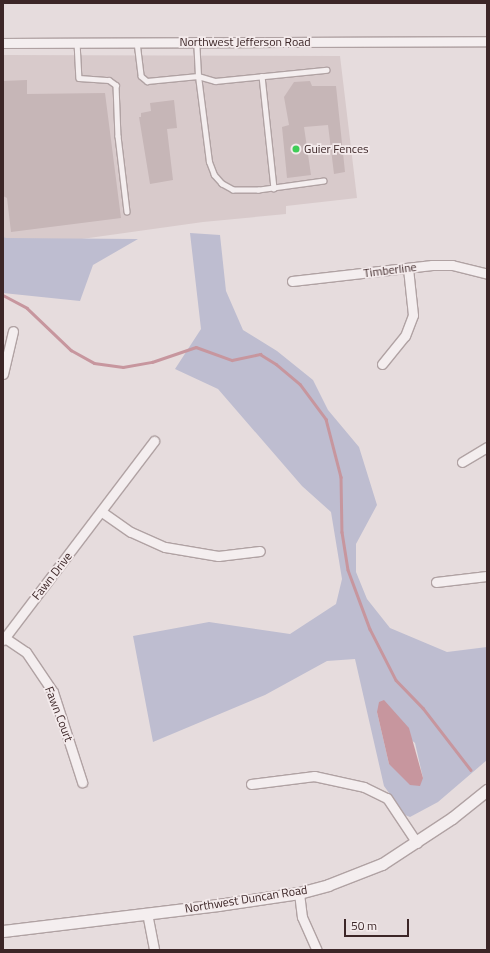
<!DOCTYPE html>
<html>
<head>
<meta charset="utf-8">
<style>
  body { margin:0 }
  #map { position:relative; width:490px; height:953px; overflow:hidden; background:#e6dcdd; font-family:"Titillium Web",sans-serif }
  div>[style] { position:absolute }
  .built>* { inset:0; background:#d8cacb }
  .green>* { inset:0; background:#bebdd0 }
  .water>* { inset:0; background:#c7969e }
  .stream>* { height:2.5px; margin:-1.25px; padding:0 1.25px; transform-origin:1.25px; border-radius:1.25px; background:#c7969e }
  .building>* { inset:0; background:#c6b6b7 }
  .roads { filter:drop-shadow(1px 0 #b0a2a3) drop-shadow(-1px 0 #b0a2a3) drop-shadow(0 1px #b0a2a3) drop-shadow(0 -1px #b0a2a3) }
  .service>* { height:4.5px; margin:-2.25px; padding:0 2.25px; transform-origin:2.25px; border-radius:2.25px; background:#f4eeef }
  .minor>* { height:9px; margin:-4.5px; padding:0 4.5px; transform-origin:4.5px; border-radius:4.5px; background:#f4eeef }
  .tertiary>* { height:11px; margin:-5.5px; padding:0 5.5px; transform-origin:5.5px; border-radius:5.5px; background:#f4eeef }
  .dots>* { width:11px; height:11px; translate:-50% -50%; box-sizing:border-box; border:2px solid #f4ebec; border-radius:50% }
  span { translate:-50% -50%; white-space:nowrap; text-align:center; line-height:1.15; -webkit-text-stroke:3.5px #f4ebec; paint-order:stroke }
  .street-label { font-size:12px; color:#3c2627 }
  .poi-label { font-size:12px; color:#3c2627 }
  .left { translate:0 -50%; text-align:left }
  .frame { position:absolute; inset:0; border:4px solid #3c2627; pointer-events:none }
  .scale { position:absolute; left:344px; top:919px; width:65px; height:18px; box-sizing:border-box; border:2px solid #3c2627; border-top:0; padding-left:5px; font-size:12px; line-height:14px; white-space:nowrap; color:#3c2627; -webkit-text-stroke:3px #f4ebec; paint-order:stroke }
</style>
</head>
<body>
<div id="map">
  <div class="built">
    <i style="clip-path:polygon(3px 55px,340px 56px,357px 198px,286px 206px,286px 214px,203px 222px,3px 250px)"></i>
  </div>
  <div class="green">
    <i style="clip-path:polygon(evenodd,190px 233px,220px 235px,226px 291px,243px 330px,277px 351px,313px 380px,328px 410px,359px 447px,377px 505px,356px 544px,356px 572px,367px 599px,390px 628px,447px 652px,487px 647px,487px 760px,438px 802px,410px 817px,405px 815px,384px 786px,355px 659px,327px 661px,265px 695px,153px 742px,133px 636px,209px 622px,290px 634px,336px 604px,342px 579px,331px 512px,302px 486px,218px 389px,175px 369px,201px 329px,190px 233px,377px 712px,415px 743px,423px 778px,389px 764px,377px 712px)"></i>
    <i style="clip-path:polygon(3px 237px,6px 238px,138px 239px,93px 265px,80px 301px,3px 293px)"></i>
  </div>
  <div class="water">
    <i style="clip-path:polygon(384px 700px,409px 728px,423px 778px,420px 786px,410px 785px,389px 764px,377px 712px,379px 702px)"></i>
  </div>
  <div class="stream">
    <i style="left:3px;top:295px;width:27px;rotate:28deg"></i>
    <i style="left:27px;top:308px;width:61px;rotate:43.7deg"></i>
    <i style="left:71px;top:350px;width:26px;rotate:29deg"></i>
    <i style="left:94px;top:363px;width:29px;rotate:8deg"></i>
    <i style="left:123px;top:367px;width:29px;rotate:-10deg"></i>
    <i style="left:152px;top:362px;width:46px;rotate:-18.8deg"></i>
    <i style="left:196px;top:347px;width:38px;rotate:20deg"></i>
    <i style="left:232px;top:360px;width:29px;rotate:-12deg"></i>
    <i style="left:260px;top:354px;width:19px;rotate:32deg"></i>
    <i style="left:276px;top:364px;width:31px;rotate:40deg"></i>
    <i style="left:300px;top:384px;width:44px;rotate:53.4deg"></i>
    <i style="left:326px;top:419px;width:60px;rotate:75.5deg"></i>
    <i style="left:341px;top:477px;width:55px;rotate:89deg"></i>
    <i style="left:342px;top:532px;width:38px;rotate:81deg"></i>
    <i style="left:348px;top:570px;width:63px;rotate:69.6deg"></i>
    <i style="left:370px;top:629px;width:57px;rotate:63deg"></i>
    <i style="left:396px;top:680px;width:39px;rotate:46deg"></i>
    <i style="left:423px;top:708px;width:78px;rotate:52.3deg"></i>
  </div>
  <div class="building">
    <i style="clip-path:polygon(27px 80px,27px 94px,105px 93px,121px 218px,11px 232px,7px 198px,3px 196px,3px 81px)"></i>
    <i style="clip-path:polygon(310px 81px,312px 86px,336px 86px,345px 172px,334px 174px,328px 125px,304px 127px,311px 175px,287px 178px,282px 127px,289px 125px,284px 97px,294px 82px)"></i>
    <i style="clip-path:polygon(174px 100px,177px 128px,167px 129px,173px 180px,150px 184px,139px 117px,141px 117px,141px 113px,151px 111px,150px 103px)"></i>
  </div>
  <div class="roads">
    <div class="service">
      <i style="left:77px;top:42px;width:36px;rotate:87deg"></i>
      <i style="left:79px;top:78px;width:30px;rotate:4deg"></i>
      <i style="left:109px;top:80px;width:9px;rotate:36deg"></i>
      <i style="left:116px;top:85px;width:51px;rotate:87.8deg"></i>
      <i style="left:118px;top:136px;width:76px;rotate:83.2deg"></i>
      <i style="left:137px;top:42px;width:34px;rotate:83deg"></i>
      <i style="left:141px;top:76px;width:8px;rotate:40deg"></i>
      <i style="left:147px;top:81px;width:51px;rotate:-5.6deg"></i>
      <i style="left:198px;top:76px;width:35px;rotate:-93deg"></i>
      <i style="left:262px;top:76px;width:113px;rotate:83.9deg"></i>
      <i style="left:324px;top:181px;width:66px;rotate:172.1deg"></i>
      <i style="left:259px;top:190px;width:26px;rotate:180deg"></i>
      <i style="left:233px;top:190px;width:13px;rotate:-151deg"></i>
      <i style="left:222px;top:184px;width:12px;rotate:-132deg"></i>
      <i style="left:214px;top:175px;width:14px;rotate:-111deg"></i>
      <i style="left:209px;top:162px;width:87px;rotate:-97.3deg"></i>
      <i style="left:198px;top:76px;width:18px;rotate:16deg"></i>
      <i style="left:215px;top:81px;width:112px;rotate:-5.7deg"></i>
    </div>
    <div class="minor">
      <i style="left:3px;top:43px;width:484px;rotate:-0.2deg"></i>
      <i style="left:292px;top:281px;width:141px;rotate:-6.5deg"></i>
      <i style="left:432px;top:265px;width:20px"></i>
      <i style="left:452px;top:265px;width:36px;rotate:14deg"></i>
      <i style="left:382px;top:364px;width:36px;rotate:-51deg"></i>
      <i style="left:405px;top:336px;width:22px;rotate:-69deg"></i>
      <i style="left:413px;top:315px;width:47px;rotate:-96.1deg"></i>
      <i style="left:3px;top:374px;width:44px;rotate:-76.9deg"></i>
      <i style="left:462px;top:462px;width:29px;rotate:-31deg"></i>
      <i style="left:102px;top:512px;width:35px;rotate:35deg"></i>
      <i style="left:131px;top:532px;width:37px;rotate:24deg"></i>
      <i style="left:165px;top:547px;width:54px;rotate:9.6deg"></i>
      <i style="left:218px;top:556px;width:42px;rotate:-6.8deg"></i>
      <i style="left:436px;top:582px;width:51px;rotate:-6.7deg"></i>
      <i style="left:5px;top:638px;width:25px;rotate:34deg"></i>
      <i style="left:26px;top:652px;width:48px;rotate:56deg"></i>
      <i style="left:53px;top:692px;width:95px;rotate:72.1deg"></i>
      <i style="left:3px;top:640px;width:250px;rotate:-52.8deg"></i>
      <i style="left:251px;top:784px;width:64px;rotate:-7.2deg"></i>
      <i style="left:314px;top:776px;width:51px;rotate:12.4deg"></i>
      <i style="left:364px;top:787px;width:25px;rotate:26deg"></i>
      <i style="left:387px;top:798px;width:54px;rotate:56.3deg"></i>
      <i style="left:299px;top:893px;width:24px;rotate:83deg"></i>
      <i style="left:302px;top:917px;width:36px;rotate:66deg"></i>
      <i style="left:147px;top:913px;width:38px;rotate:79deg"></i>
    </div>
    <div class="tertiary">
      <i style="left:3px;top:931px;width:217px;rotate:-6.9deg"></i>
      <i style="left:218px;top:905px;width:82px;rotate:-8.4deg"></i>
      <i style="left:299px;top:893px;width:30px;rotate:-15deg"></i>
      <i style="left:328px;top:885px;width:58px;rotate:-21.3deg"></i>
      <i style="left:382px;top:864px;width:84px;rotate:-33.3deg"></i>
      <i style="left:452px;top:818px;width:45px;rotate:-38.7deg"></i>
    </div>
  </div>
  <div class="dots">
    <i style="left:296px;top:149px;background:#3fcd57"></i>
  </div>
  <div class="street-label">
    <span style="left:245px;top:42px">Northwest Jefferson Road</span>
    <span style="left:390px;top:270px;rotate:-7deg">Timberline</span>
    <span style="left:52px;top:576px;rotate:-52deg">Fawn Drive</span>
    <span style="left:59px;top:714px;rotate:69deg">Fawn Court</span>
    <span style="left:246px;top:899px;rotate:-9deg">Northwest Duncan Road</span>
  </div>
  <div class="poi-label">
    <span class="left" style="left:304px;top:149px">Guier Fences</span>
  </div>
  <div class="frame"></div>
  <div class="scale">50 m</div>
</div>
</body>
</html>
